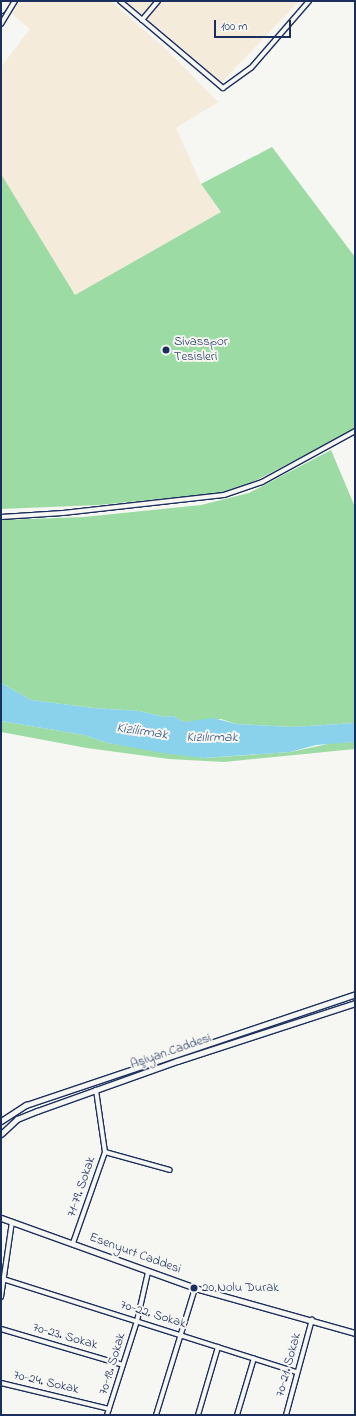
<!DOCTYPE html>
<html>
<head>
<meta charset="utf-8">
<style>
  body { margin:0 }
  #map { position:relative; width:356px; height:1416px; overflow:hidden; background:#f6f6f2; font-family:"Indie Flower",sans-serif }
  div>[style] { position:absolute }
  .built>* { inset:0; background:#f4ebda }
  .green>* { inset:0; background:#9cdba4 }
  .water>* { inset:0; background:#8ad1eb }
  .roads { filter:drop-shadow(1px 0 #1b2f5e) drop-shadow(-1px 0 #1b2f5e) drop-shadow(0 1px #1b2f5e) drop-shadow(0 -1px #1b2f5e) }
  .minor>* { height:4px; margin:-2px; padding:0 2px; transform-origin:2px; border-radius:2px; background:#f6f6f2 }
  .tertiary>* { height:5px; margin:-2.5px; padding:0 2.5px; transform-origin:2.5px; border-radius:2.5px; background:#f6f6f2 }
  .trunk>* { height:7px; margin:-3.5px; padding:0 3.5px; transform-origin:3.5px; border-radius:3.5px; background:#f6f6f2 }
  .dots>* { width:11px; height:11px; translate:-50% -50%; box-sizing:border-box; border:2px solid #f6f6f2; border-radius:50% }
  span { translate:-50% -50%; white-space:nowrap; text-align:center; line-height:1.15; -webkit-text-stroke:4px #f6f6f2; paint-order:stroke }
  .poi-label { font-size:13px; color:#1b2f5e }
  .left { translate:0 -50%; text-align:left }
  .street-label { font-size:13px; color:#1b2f5e }
  .water-label { font-size:14px; color:#375881; font-style:italic }
  .frame { position:absolute; inset:0; border:2px solid #1b2f5e; pointer-events:none }
  .scale { position:absolute; left:214px; top:20px; width:77px; height:18px; box-sizing:border-box; border:2px solid #1b2f5e; border-top:0; padding-left:5px; font-size:12px; line-height:14px; white-space:nowrap; color:#1b2f5e; -webkit-text-stroke:3px #f6f6f2; paint-order:stroke }
</style>
</head>
<body>
<div id="map">
  <div class="built">
    <i style="clip-path:polygon(20px 1px,111px 1px,168px 51px,218px 102px,176px 128px,201px 184px,221px 212px,75px 296px,1px 174px,1px 67px,30px 29px,12px 14px)"></i>
    <i style="clip-path:polygon(126px 1px,299px 1px,222px 82px)"></i>
  </div>
  <div class="green">
    <i style="clip-path:polygon(272px 147px,355px 257px,355px 429px,249px 484px,222px 493px,98px 505px,1px 509px,1px 174px,75px 295px,221px 212px,201px 184px)"></i>
    <i style="clip-path:polygon(331px 450px,355px 507px,355px 723px,292px 727px,236px 724px,221px 719px,184px 722px,173px 716px,165px 717px,139px 711px,93px 708px,31px 700px,1px 683px,1px 520px,84px 517px,201px 505px,249px 493px)"></i>
    <i style="clip-path:polygon(1px 721px,84px 735px,108px 743px,205px 758px,290px 752px,333px 743px,355px 742px,355px 749px,224px 762px,169px 759px,87px 748px,1px 732px)"></i>
  </div>
  <div class="water">
    <i style="clip-path:polygon(1px 683px,31px 700px,93px 708px,139px 711px,165px 717px,173px 716px,184px 722px,213px 718px,236px 724px,292px 727px,355px 723px,355px 742px,316px 745px,290px 752px,204px 758px,163px 753px,108px 743px,84px 735px,1px 721px)"></i>
  </div>
  <div class="roads">
    <div class="minor">
      <i style="left:120px;top:1px;width:135px;rotate:40.2deg"></i>
      <i style="left:223px;top:88px;width:34px;rotate:-36deg"></i>
      <i style="left:251px;top:68px;width:89px;rotate:-49.1deg"></i>
      <i style="left:142px;top:20px;width:25px;rotate:-50deg"></i>
      <i style="left:1px;top:24px;width:27px;rotate:-59deg"></i>
      <i style="left:1px;top:517px;width:62px;rotate:-3.7deg"></i>
      <i style="left:63px;top:513px;width:162px;rotate:-6.4deg"></i>
      <i style="left:224px;top:495px;width:40px;rotate:-18.9deg"></i>
      <i style="left:262px;top:482px;width:106px;rotate:-28.7deg"></i>
      <i style="left:105px;top:1152px;width:67px;rotate:15.5deg"></i>
      <i style="left:73px;top:1243px;width:96px;rotate:-70.6deg"></i>
      <i style="left:105px;top:1152px;width:63px;rotate:-98.3deg"></i>
      <i style="left:3px;top:1279px;width:308px;rotate:17.6deg"></i>
      <i style="left:1px;top:1297px;width:76px;rotate:-81.7deg"></i>
      <i style="left:1px;top:1329px;width:127px;rotate:16.4deg"></i>
      <i style="left:1px;top:1383px;width:111px;rotate:13.5deg"></i>
      <i style="left:107px;top:1415px;width:99px;rotate:-72.3deg"></i>
      <i style="left:137px;top:1321px;width:50px;rotate:-77.3deg"></i>
      <i style="left:156px;top:1415px;width:133px;rotate:-72.9deg"></i>
      <i style="left:198px;top:1415px;width:71px;rotate:-73.6deg"></i>
      <i style="left:237px;top:1415px;width:59px;rotate:-73.4deg"></i>
      <i style="left:286px;top:1415px;width:99px;rotate:-74.8deg"></i>
    </div>
    <div class="tertiary">
      <i style="left:1px;top:1121px;width:30px;rotate:-33deg"></i>
      <i style="left:26px;top:1105px;width:347px;rotate:-18.6deg"></i>
      <i style="left:1px;top:1134px;width:22px;rotate:-43deg"></i>
      <i style="left:17px;top:1119px;width:22px;rotate:-22deg"></i>
      <i style="left:37px;top:1111px;width:149px;rotate:-19.7deg"></i>
      <i style="left:177px;top:1061px;width:187px;rotate:-18deg"></i>
      <i style="left:1px;top:1218px;width:206px;rotate:19.8deg"></i>
      <i style="left:195px;top:1288px;width:166px;rotate:15.7deg"></i>
    </div>
    <div class="trunk">
      <i style="left:1px;top:9px;width:9px;rotate:-58deg"></i>
    </div>
  </div>
  <div class="dots">
    <i style="left:166px;top:350px;background:#1b2f5e"></i>
    <i style="left:194px;top:1288px;background:#1b2f5e"></i>
  </div>
  <div class="poi-label">
    <span class="left" style="left:174px;top:350px">Sivasspor<br>Tesisleri</span>
    <span class="left" style="left:202px;top:1288px">20 Nolu Durak</span>
  </div>
  <div class="street-label">
    <span style="left:171px;top:1052px;rotate:-19deg">Aşiyan Caddesi</span>
    <span style="left:82px;top:1187px;rotate:-71deg">71-79. Sokak</span>
    <span style="left:135px;top:1254px;rotate:20deg">Esenyurt Caddesi</span>
    <span style="left:153px;top:1315px;rotate:17deg">70-22. Sokak</span>
    <span style="left:65px;top:1337px;rotate:16deg">70-23. Sokak</span>
    <span style="left:113px;top:1364px;rotate:-73deg">70-18. Sokak</span>
    <span style="left:289px;top:1365px;rotate:-75deg">70-21. Sokak</span>
    <span style="left:46px;top:1383px;rotate:13deg">70-24. Sokak</span>
  </div>
  <div class="water-label">
    <span style="left:142px;top:732px;rotate:8deg">Kizilirmak</span>
    <span style="left:212px;top:738px">Kızılırmak</span>
  </div>
  <div class="frame"></div>
  <div class="scale">100 m</div>
</div>
</body>
</html>
